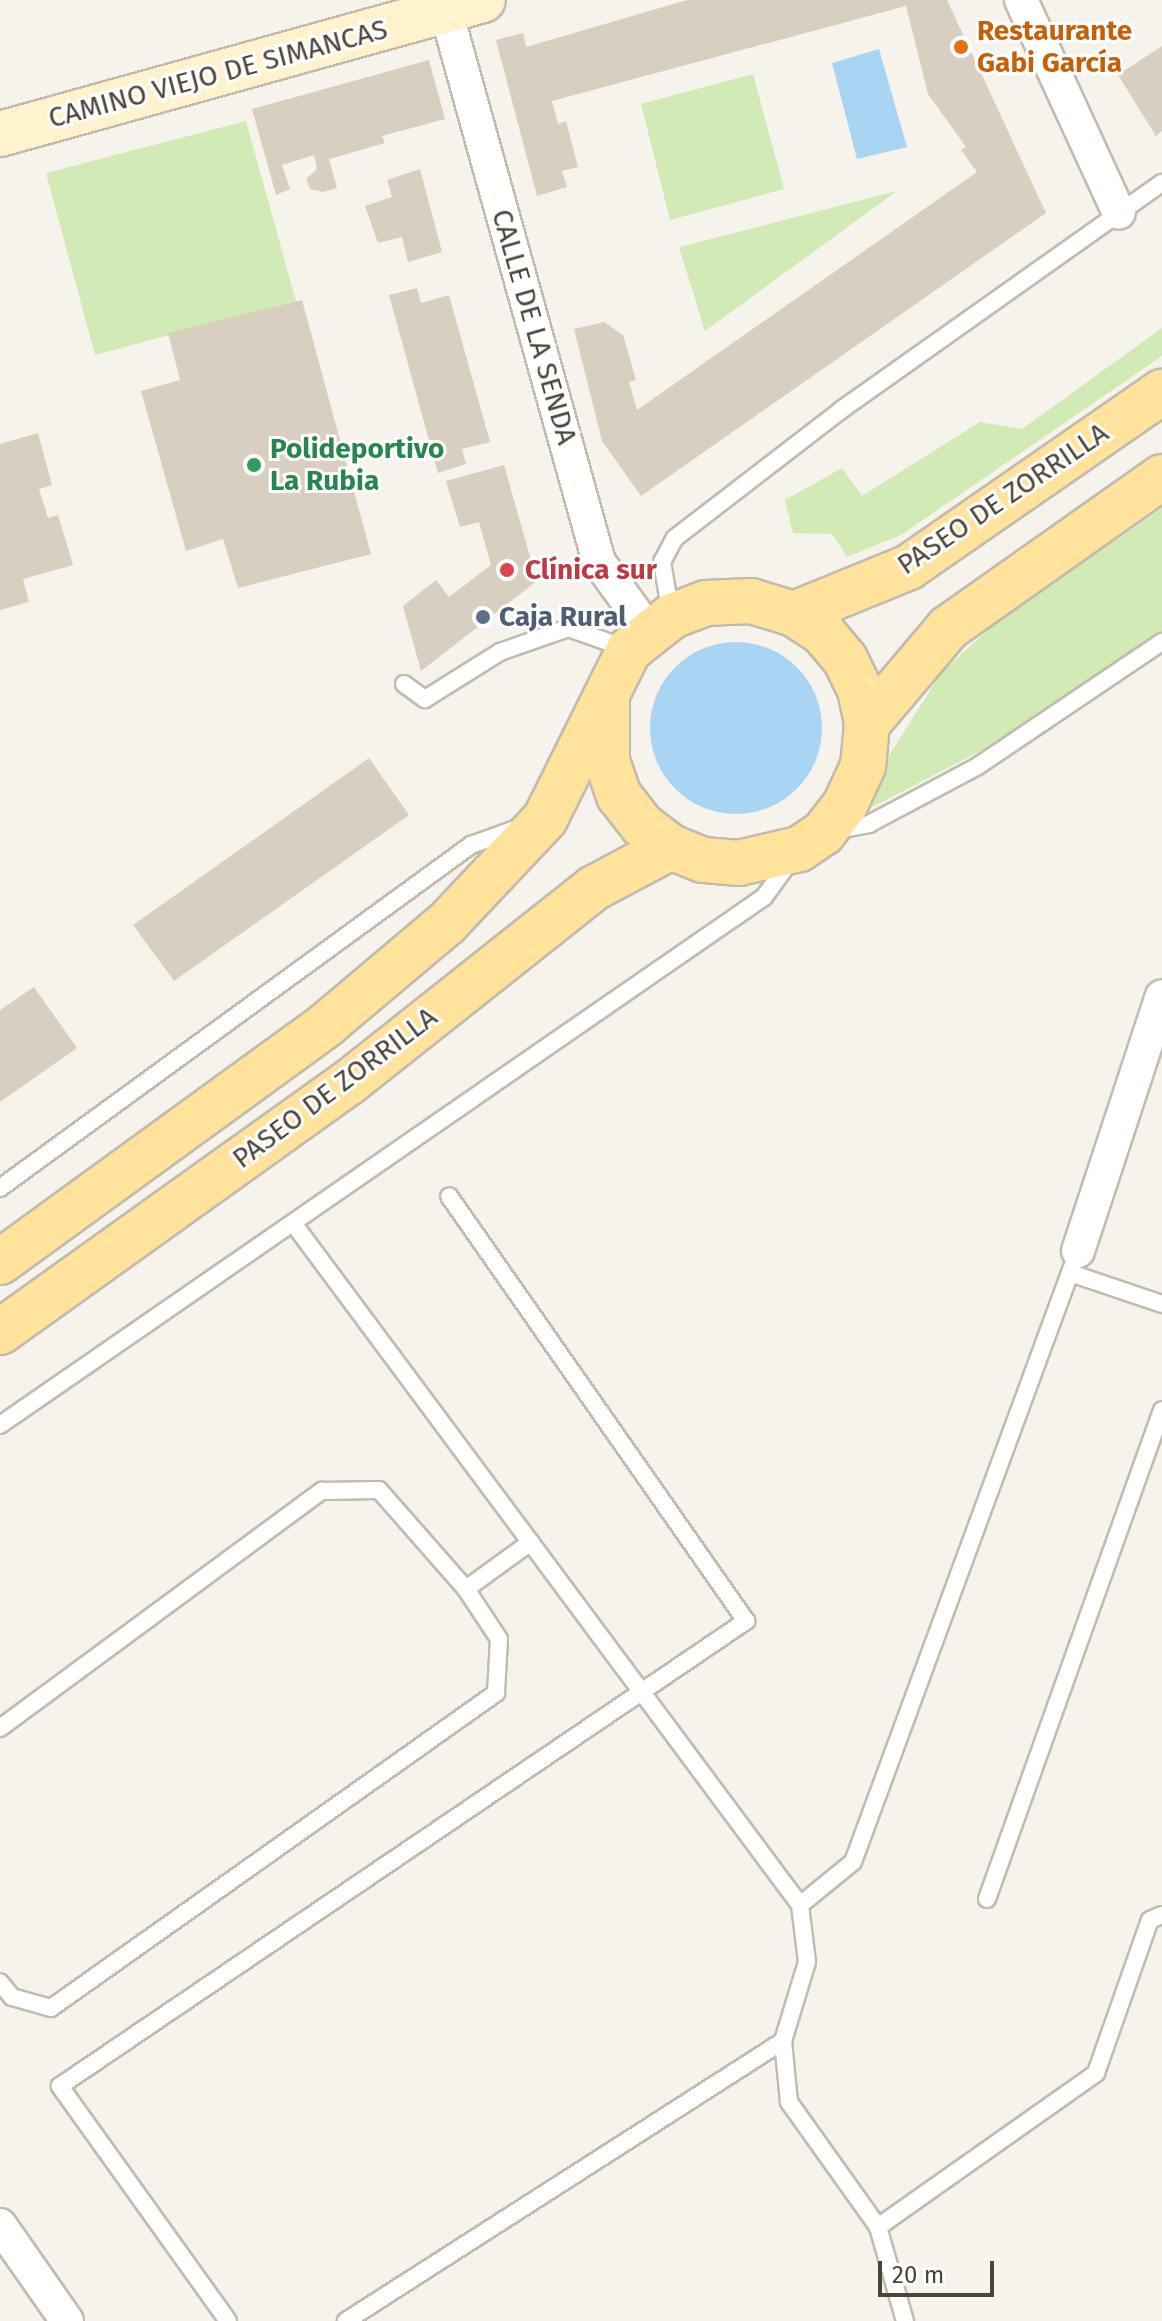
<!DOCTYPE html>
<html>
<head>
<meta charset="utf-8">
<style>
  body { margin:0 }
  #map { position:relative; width:1162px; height:2321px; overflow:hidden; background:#f6f3ec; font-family:"Fira Sans",sans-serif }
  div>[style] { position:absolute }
  .green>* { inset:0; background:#d2eab5 }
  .water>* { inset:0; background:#a9d4f2 }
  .round { border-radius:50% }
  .building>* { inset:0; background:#d8cfc1 }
  .roads { filter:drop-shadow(2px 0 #c2bbae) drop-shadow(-2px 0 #c2bbae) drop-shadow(0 2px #c2bbae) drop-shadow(0 -2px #c2bbae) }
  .service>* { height:16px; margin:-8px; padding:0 8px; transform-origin:8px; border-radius:8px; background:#fff }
  .minor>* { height:32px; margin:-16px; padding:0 16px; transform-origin:16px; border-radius:16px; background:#fff }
  .secondary>* { height:44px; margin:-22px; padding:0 22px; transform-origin:22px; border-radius:22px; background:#fff3cd }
  .primary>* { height:44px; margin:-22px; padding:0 22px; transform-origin:22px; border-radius:22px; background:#ffe39c }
  .dots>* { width:22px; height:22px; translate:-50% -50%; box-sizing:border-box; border:4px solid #fff; border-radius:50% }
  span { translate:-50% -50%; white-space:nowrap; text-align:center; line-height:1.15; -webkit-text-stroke:6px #fff; paint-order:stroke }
  .food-label { font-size:28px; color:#c56008; font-weight:700 }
  .left { translate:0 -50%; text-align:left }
  .street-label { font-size:28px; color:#4b4439 }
  .leisure-label { font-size:28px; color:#27864d; font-weight:700 }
  .health-label { font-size:28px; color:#be3a42; font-weight:700 }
  .service-label { font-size:28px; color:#4e5e75; font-weight:700 }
  .scale { position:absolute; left:878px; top:2261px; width:116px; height:36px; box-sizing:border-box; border:4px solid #4b4439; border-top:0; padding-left:10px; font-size:24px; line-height:28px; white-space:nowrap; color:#4b4439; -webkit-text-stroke:6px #fff; paint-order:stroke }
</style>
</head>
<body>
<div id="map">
  <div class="green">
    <i style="clip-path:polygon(753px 74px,784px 189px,670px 220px,641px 104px)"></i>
    <i style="clip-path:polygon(246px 121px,296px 301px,95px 355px,46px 173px)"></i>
    <i style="clip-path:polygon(897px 191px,705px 331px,679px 247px)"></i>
    <i style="clip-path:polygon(1162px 328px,1162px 356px,901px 535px,847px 557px,832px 534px,793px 533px,785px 500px,842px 468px,862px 496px,980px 422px,1022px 429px)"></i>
    <i style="clip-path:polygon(1162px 508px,1162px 631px,1005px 738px,863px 812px,880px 770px,941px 673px,992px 626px)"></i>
  </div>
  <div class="water">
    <i style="clip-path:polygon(879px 49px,907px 147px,857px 159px,832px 63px)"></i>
    <i class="round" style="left:650px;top:642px;width:172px;height:172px"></i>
  </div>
  <div class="building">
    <i style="clip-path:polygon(687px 0,947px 0,1046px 213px,641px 496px,602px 441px,574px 329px,604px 322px,623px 335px,636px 380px,629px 382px,637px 410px,977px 172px,961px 150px,966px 147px,928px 94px,906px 6px,552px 101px,558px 124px,566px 121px,578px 167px,562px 171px,567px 187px,537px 196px,496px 40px,523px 33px,526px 47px)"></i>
    <i style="clip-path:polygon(1162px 46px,1162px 131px,1156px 136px,1118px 75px)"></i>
    <i style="clip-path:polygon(429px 60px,445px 119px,382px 136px,385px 143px,329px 159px,337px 188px,323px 192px,310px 189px,306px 179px,317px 169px,314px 155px,282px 165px,290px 189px,276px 195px,252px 109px)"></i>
    <i style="clip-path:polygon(420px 169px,442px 252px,408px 262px,402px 237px,378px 243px,365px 206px,392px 197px,387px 180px)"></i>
    <i style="clip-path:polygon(417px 288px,421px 303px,449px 295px,490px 442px,462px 449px,466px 464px,438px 473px,389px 295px)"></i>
    <i style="clip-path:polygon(302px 300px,371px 554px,238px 588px,223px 539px,186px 551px,141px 391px,180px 380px,168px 333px)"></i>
    <i style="clip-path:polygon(38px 433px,52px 485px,39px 489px,48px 518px,58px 515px,73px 565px,23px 579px,29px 602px,0 610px,0 444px)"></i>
    <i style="clip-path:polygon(504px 465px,537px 581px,421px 671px,403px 606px,436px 580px,449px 597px,491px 565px,479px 522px,460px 527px,446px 481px)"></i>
    <i style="clip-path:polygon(369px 758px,409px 815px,174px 981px,133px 925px)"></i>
    <i style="clip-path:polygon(34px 987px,77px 1048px,0 1102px,0 1010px)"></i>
  </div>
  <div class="roads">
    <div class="service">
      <i style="left:671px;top:614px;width:53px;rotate:-99.8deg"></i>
      <i style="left:662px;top:562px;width:27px;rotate:-62deg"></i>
      <i style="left:675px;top:538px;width:210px;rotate:-37.6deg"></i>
      <i style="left:841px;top:410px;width:393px;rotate:-35.3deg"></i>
      <i style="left:404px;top:684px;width:26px;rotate:36deg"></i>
      <i style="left:425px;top:699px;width:89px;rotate:-32.1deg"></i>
      <i style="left:500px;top:652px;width:72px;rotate:-19.4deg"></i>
      <i style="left:568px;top:628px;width:64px;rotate:19.3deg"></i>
      <i style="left:836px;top:830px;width:34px;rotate:-10deg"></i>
      <i style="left:869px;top:824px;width:123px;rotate:-28deg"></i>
      <i style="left:978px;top:766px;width:222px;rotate:-34deg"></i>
      <i style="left:0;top:1188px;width:583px;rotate:-36.06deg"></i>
      <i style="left:471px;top:845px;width:53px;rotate:-19.8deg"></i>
      <i style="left:293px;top:1223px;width:850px;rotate:53.37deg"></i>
      <i style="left:800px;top:1905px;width:57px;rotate:83deg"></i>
      <i style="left:807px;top:1962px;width:83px;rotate:106.9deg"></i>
      <i style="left:783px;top:2041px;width:61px;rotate:84.4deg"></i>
      <i style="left:789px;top:2102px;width:153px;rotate:54.5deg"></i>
      <i style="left:878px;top:2227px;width:98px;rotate:74deg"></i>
      <i style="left:1070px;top:1273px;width:97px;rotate:18.6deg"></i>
      <i style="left:0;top:1425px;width:929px;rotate:-34.65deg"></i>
      <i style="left:764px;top:897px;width:46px;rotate:-53.9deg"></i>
      <i style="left:466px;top:1589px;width:80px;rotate:-35.9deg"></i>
      <i style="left:0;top:1728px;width:400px;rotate:-36.4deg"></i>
      <i style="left:322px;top:1491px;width:57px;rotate:-1deg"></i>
      <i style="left:379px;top:1490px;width:132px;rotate:48.7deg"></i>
      <i style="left:466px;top:1589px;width:60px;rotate:56.6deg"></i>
      <i style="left:499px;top:1639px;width:54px;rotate:93.2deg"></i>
      <i style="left:496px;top:1693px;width:545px;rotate:144.71deg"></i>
      <i style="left:51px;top:2008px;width:41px;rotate:-164.2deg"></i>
      <i style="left:12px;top:1997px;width:19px;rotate:-129deg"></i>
      <i style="left:987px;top:1899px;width:519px;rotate:-70.31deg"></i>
      <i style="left:800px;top:1905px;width:68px;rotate:-39.1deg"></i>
      <i style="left:853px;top:1862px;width:651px;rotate:-69.78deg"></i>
      <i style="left:878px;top:2227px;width:267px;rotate:-35.2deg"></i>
      <i style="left:1096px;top:2073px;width:162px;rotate:-70.6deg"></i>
      <i style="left:1150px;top:1920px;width:13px;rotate:-23deg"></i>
      <i style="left:228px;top:2321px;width:289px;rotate:-125.6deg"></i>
      <i style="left:60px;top:2086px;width:829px;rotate:-34.13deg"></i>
      <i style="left:746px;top:1621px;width:518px;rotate:-124.95deg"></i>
      <i style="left:346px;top:2321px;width:519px;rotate:-32.65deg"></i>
    </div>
    <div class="minor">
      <i style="left:1021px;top:0;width:234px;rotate:65.3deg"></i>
      <i style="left:446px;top:11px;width:572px;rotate:74.48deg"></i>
      <i style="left:599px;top:562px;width:84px;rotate:54.2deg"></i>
      <i style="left:1078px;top:1251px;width:268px;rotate:-71.8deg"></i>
      <i style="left:0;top:2225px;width:117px;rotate:55.1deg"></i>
    </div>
    <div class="secondary">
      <i style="left:0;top:134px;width:501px;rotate:-15.51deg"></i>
    </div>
    <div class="primary">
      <i style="left:794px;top:614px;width:124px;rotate:-22.2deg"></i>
      <i style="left:909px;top:567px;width:308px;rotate:-34.7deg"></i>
      <i style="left:867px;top:724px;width:126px;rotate:-49.8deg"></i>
      <i style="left:948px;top:628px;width:262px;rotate:-35.2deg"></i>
      <i style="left:0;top:1262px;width:404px;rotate:-36deg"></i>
      <i style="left:327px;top:1024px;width:157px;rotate:-40.1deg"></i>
      <i style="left:447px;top:923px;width:143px;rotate:-46.7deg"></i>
      <i style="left:545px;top:819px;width:189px;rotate:-63.6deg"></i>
      <i style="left:629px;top:650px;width:55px;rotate:-38.3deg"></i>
      <i style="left:672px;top:616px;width:36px;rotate:-21deg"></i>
      <i style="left:706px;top:603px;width:45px;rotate:-2.5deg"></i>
      <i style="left:751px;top:601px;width:45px;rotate:16.8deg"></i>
      <i style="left:794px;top:614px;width:35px;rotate:33deg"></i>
      <i style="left:823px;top:633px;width:34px;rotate:50deg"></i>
      <i style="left:845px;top:659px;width:34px;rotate:64deg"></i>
      <i style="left:860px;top:690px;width:35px;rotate:78deg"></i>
      <i style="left:867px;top:724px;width:42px;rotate:95.4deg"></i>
      <i style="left:863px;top:766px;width:43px;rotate:114.8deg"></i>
      <i style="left:845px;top:805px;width:36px;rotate:128deg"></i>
      <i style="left:823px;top:833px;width:29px;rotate:146deg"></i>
      <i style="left:799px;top:849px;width:62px;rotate:166.9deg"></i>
      <i style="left:739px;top:863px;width:36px;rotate:-175deg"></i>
      <i style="left:703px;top:860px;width:35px;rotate:-158deg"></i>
      <i style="left:671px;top:847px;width:36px;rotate:-143deg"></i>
      <i style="left:642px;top:825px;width:37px;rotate:-128deg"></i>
      <i style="left:619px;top:796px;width:36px;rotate:-109deg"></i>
      <i style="left:607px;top:762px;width:63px;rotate:-90deg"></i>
      <i style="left:0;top:1332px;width:428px;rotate:-35.6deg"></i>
      <i style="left:348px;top:1083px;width:314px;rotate:-38.4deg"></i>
      <i style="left:594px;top:888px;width:87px;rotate:-28deg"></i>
    </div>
  </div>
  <div class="dots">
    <i style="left:961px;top:47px;background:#e8710a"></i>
    <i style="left:254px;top:465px;background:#2e9e5b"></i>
    <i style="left:507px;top:570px;background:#e0444e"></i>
    <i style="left:483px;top:617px;background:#5c6f8a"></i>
  </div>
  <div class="food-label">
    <span class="left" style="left:977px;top:47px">Restaurante<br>Gabi García</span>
  </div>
  <div class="street-label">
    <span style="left:218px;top:74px;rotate:-15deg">CAMINO VIEJO DE SIMANCAS</span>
    <span style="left:534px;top:327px;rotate:74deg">CALLE DE LA SENDA</span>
    <span style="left:1003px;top:499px;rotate:-34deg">PASEO DE ZORRILLA</span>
    <span style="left:335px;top:1088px;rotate:-37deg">PASEO DE ZORRILLA</span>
  </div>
  <div class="leisure-label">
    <span class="left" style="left:270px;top:465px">Polideportivo<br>La Rubia</span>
  </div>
  <div class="health-label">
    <span class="left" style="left:525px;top:570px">Clínica sur</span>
  </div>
  <div class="service-label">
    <span class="left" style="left:499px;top:617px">Caja Rural</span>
  </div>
  <div class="scale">20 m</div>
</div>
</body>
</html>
